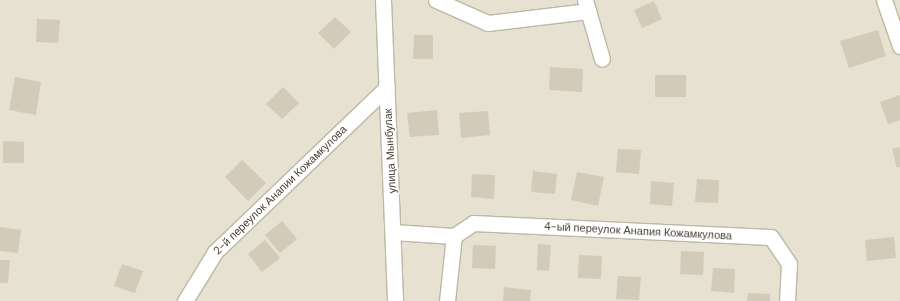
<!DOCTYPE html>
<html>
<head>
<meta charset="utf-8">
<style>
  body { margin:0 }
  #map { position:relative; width:900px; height:301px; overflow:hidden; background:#f2efe3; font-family:"DM Sans",sans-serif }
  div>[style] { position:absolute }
  .residential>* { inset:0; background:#e6e1d1 }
  .building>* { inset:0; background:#d3cbb9 }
  .roads { filter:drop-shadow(1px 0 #bdb7a6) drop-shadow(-1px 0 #bdb7a6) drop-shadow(0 1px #bdb7a6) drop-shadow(0 -1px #bdb7a6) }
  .minor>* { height:15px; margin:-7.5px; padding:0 7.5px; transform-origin:7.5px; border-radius:7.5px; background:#fff }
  span { translate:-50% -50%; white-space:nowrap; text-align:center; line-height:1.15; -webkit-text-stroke:3px #fff; paint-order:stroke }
  .street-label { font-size:11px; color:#433f33 }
</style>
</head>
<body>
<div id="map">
  <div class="residential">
    <i style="clip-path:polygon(0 0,900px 0,900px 301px,0 301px)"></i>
  </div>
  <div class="building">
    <i style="clip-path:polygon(654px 1px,662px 19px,642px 28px,634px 10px)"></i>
    <i style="clip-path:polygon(335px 17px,351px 32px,334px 49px,318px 33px)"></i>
    <i style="clip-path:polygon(37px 19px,60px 20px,58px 43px,36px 42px)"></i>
    <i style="clip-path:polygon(878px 30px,886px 56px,849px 68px,840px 41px)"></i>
    <i style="clip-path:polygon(414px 35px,433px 35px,433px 59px,413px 59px)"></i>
    <i style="clip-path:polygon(550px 67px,583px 69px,582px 92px,549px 90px)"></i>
    <i style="clip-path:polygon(655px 75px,686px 75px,686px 97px,655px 97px)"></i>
    <i style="clip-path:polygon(15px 77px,41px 82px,36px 115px,9px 110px)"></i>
    <i style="clip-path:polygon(283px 87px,299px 103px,282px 119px,266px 104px)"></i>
    <i style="clip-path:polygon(900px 95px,900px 120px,888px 124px,880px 102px)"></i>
    <i style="clip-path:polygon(437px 110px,439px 135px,410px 137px,407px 113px)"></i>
    <i style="clip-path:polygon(488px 111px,490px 135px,461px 138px,459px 113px)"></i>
    <i style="clip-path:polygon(3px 141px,24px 142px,24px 163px,3px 163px)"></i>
    <i style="clip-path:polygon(900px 147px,900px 167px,897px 168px,892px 149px)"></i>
    <i style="clip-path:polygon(618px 149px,641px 150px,639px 174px,616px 172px)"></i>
    <i style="clip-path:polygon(242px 160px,266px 183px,248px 201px,225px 177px)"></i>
    <i style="clip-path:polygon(533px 171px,557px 174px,555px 194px,531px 192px)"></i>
    <i style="clip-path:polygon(577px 172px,604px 177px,598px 206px,571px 200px)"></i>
    <i style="clip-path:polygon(472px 174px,495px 175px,494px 199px,471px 197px)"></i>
    <i style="clip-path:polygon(697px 179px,719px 180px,718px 203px,695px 202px)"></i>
    <i style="clip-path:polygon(651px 181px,674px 183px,672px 206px,650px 204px)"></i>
    <i style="clip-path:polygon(282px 221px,297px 239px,280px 253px,265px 235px)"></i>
    <i style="clip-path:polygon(0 227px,21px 230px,18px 253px,0 251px)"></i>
    <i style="clip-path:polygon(894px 237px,896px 258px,867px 261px,865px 240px)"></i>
    <i style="clip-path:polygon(265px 240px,280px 258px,262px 272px,248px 254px)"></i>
    <i style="clip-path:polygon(538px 244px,551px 245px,549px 271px,537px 270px)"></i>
    <i style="clip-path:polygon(473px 245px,496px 246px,495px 269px,472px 268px)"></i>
    <i style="clip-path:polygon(681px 251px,704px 252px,703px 275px,680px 274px)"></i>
    <i style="clip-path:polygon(579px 255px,602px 256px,601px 279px,578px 278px)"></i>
    <i style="clip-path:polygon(0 260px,10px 260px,8px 283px,0 283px)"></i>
    <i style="clip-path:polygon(122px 264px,143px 271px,135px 293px,114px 286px)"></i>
    <i style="clip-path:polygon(713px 268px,735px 269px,734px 293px,711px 291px)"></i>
    <i style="clip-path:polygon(618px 276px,641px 277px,639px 300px,616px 299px)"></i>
    <i style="clip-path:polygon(504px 287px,531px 290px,530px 301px,503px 301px)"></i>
    <i style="clip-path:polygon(748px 293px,770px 294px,770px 301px,747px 301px)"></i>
  </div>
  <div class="roads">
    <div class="minor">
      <i style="left:383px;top:0;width:301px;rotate:87.7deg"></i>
      <i style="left:436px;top:0;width:57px;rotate:23.9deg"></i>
      <i style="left:488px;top:23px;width:101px;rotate:-6.8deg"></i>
      <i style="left:585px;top:0;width:61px;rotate:73.9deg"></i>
      <i style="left:884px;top:0;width:49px;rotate:70.8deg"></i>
      <i style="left:393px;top:232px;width:61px;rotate:3.8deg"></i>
      <i style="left:454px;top:236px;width:23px;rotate:-34deg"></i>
      <i style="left:473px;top:223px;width:298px;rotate:2.7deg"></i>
      <i style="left:771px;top:237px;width:32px;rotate:56deg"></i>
      <i style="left:789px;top:264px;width:37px;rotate:93deg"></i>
      <i style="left:185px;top:301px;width:57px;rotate:-58.5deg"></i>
      <i style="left:215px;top:252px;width:238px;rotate:-43.8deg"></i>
      <i style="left:447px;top:301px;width:65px;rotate:-83.9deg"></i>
    </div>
  </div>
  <div class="street-label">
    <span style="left:390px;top:151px;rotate:-93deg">улица Мынбулак</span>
    <span style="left:280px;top:190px;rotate:-44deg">2-й переулок Анапии Кожамкулова</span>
    <span style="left:638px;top:231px;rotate:3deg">4-ый переулок Анапия Кожамкулова</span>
  </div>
</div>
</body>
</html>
